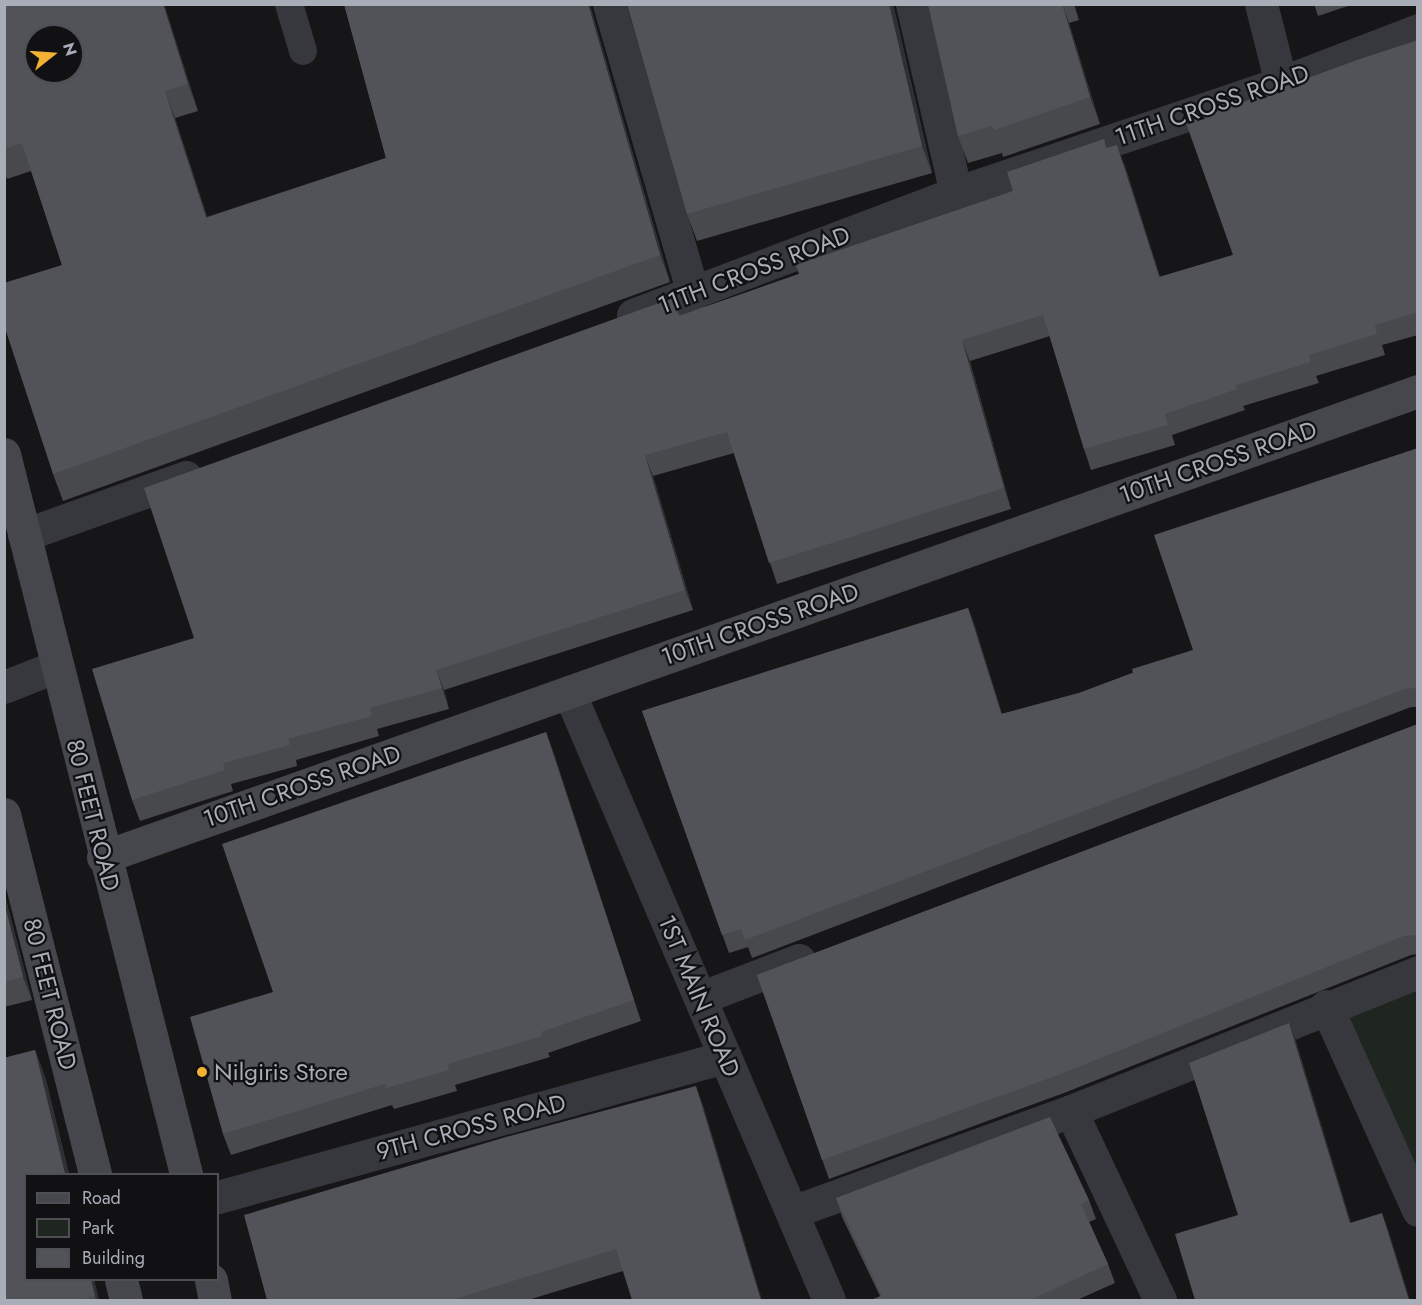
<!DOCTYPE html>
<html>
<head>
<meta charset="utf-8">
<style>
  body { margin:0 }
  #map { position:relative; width:1422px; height:1305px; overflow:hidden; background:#161618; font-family:Jost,sans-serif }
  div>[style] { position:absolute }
  .green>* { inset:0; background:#1e261f }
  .lane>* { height:28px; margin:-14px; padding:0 14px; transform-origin:14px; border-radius:14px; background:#37383d }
  .street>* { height:33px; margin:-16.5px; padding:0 16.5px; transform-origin:16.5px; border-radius:16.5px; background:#37383d }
  .secondary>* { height:33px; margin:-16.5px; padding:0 16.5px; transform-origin:16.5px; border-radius:16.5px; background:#45474d }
  .wall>* { inset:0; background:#47494d }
  .shaded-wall>* { inset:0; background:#2f3033 }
  .building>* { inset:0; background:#525359 }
  .dots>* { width:16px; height:16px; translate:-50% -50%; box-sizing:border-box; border:3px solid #111113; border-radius:50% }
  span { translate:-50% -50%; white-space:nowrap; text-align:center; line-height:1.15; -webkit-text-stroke:4.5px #111113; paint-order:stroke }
  .street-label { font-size:24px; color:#a8adb8 }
  .poi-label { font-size:24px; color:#a8adb8 }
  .left { translate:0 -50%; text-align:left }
  .frame { position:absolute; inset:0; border:6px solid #a8adb8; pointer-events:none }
  .legend { position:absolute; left:24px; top:1173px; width:195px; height:108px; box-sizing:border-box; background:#111113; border:2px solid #4d4f55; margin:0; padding:8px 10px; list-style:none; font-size:18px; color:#a8adb8 }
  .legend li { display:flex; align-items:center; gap:12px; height:30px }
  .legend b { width:30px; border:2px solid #4d4f55 }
  .north { position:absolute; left:24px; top:24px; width:60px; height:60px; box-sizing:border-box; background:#111113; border:2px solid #4d4f55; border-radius:50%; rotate:73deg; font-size:16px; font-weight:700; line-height:24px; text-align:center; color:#a8adb8 }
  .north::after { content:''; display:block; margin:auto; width:21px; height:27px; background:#f2b134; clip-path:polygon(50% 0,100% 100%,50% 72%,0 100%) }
</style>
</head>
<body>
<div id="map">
  <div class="green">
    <i style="clip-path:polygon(1417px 988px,1417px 1174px,1345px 1015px)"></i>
  </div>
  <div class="lane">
    <i style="left:289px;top:4px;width:49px;rotate:73.4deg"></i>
  </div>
  <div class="street">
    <i style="left:609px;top:4px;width:302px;rotate:73.8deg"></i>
    <i style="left:912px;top:4px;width:194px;rotate:76.9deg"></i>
    <i style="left:1261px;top:4px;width:81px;rotate:75.8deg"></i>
    <i style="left:633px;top:315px;width:345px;rotate:-20.7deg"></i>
    <i style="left:956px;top:193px;width:343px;rotate:-18.7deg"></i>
    <i style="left:1281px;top:83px;width:147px;rotate:-21.1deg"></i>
    <i style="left:24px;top:535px;width:172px;rotate:-19.7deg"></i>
    <i style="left:4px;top:687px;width:57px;rotate:-21.6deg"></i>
    <i style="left:569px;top:692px;width:661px;rotate:66.85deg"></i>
    <i style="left:700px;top:998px;width:106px;rotate:-21deg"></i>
    <i style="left:1326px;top:1006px;width:224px;rotate:65.7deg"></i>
    <i style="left:1071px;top:1111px;width:209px;rotate:64.8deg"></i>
    <i style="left:218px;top:1197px;width:526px;rotate:-15.44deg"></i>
    <i style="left:792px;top:1212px;width:297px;rotate:-19.9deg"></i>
    <i style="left:1071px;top:1111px;width:374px;rotate:-21.8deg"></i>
  </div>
  <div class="secondary">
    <i style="left:4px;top:454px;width:743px;rotate:75.81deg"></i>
    <i style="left:4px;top:814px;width:371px;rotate:75.8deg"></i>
    <i style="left:103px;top:857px;width:1395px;rotate:-19.51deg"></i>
    <i style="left:121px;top:1280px;width:21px;rotate:76deg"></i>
    <i style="left:211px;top:1280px;width:20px;rotate:79deg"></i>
  </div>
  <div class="wall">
    <i style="clip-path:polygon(4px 4px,164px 4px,198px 111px,175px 118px,207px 217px,386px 158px,344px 4px,591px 4px,591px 9px,670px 282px,63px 501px,53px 474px,62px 265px,31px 171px,7px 179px,4px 171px)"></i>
    <i style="clip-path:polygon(627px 4px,894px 4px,894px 8px,932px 173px,697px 241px,687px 214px)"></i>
    <i style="clip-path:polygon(928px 4px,1074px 4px,1079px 20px,1069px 23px,1100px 124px,1003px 157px,1002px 153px,968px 163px,958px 136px)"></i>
    <i style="clip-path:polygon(1314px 4px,1354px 4px,1318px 16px)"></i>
    <i style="clip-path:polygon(1418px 40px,1418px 335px,1382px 345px,1385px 355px,1316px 376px,1319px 383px,1243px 406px,1245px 410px,1172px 435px,1175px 445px,1091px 470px,1084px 449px,1050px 336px,970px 361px,1011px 509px,777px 584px,734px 453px,653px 476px,693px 610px,444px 690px,449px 709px,377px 729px,379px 736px,296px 760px,297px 766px,231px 784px,233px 791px,140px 821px,132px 800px,194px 638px,673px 298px,680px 316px,799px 274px,1013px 191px,1107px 148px,1125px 166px,1160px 277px,1233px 255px)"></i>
    <i style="clip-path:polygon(1418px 448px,1418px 707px,1411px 707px,752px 958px,748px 947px,729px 953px,642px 711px,968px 608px,975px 627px,1002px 714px,1079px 693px,1193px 650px)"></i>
    <i style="clip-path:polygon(1418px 724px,1418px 954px,1411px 955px,1064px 1093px,829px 1179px,757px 975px)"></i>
    <i style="clip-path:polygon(546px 732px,641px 1021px,548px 1053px,550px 1057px,455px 1085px,457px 1091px,394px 1109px,392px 1105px,231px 1155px,223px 1134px,273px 992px)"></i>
    <i style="clip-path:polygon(4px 892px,32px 1000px,4px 1007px)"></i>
    <i style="clip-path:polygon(35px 1050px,46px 1080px,69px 1174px,26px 1174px,26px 1280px,94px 1280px,99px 1300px,4px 1300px,4px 1058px)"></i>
    <i style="clip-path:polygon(704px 1108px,623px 1271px,528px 1300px,267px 1300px)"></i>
    <i style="clip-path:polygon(836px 1198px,1089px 1200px,1096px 1219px,1089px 1222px,1108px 1264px,1115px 1283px,1077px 1300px,874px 1300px,880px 1296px,842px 1217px)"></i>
  </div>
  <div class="shaded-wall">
    <i style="clip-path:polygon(163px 4px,164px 4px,198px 111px,188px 84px)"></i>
    <i style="clip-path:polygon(588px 4px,591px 4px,591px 9px,670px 282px,660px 255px)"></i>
    <i style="clip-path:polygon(889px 4px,894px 4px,894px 8px,932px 173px,922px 146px)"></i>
    <i style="clip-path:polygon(1062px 4px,1069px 23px,1100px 124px,1090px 97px)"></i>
    <i style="clip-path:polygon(165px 91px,175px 118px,215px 245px,206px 218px)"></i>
    <i style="clip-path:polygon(1117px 145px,1125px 166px,1166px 298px,1159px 277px)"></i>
    <i style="clip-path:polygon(962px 340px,970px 361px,1011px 509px,1004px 488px)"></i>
    <i style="clip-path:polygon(645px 455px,653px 476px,693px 610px,685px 590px)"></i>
    <i style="clip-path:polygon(968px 608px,975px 627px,1007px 733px,1001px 714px)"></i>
    <i style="clip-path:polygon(436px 670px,444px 690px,449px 709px)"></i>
    <i style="clip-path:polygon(546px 732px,554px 753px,641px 1021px,634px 1000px)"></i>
    <i style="clip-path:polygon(4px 892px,32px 1000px,23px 977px,4px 902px)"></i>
    <i style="clip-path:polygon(1289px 1023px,1296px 1041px,1357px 1242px,1350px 1223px)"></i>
    <i style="clip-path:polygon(35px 1050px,46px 1080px,69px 1174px,65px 1174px)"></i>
    <i style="clip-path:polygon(696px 1086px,704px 1108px,762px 1300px,761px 1300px)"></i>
    <i style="clip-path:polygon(1382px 1213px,1389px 1232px,1410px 1300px,1409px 1300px)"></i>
    <i style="clip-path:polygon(91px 1280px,94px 1280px,99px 1300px,96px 1300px)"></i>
  </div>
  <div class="building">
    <i style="clip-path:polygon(evenodd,4px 4px,163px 4px,188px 84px,165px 91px,206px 218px,386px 158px,344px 4px,588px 4px,660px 255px,53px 474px,4px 325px,4px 283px,62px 265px,22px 143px,4px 149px,4px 4px,36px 36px,72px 36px,72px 72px,36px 72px,36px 36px)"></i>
    <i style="clip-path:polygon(627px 4px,889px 4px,922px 146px,687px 214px)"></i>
    <i style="clip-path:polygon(928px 4px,1062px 4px,1090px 97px,994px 130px,992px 126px,958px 136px)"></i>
    <i style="clip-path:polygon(1418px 40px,1418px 312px,1375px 325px,1377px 334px,1309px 355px,1311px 362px,1236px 385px,1237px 389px,1165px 414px,1168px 425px,1084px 449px,1043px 315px,962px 340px,1004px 488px,769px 563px,727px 432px,645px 455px,685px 590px,436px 670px,442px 688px,370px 708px,372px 716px,288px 739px,290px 745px,223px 763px,225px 770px,132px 800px,92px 669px,194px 638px,144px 488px,673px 298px,678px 316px,799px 274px,796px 265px,1013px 191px,1007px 172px,1104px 139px,1106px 148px,1117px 145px,1159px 277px,1233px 255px,1186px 123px,1357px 60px)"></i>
    <i style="clip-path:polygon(1418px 448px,1418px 690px,1415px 688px,1405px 689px,745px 940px,741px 929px,722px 935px,642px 711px,968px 608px,1001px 714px,1079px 693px,1133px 673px,1132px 669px,1193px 650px,1154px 535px)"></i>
    <i style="clip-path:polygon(1418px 724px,1418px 937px,1414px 935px,1404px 936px,1058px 1075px,822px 1160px,757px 975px)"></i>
    <i style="clip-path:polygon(546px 732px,634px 1000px,541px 1032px,542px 1036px,448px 1064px,449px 1070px,386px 1088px,385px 1084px,223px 1134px,190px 1017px,273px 992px,222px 844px)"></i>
    <i style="clip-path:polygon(4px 902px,23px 977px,4px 982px)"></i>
    <i style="clip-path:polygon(1289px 1023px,1350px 1223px,1382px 1213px,1409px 1300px,1195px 1300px,1175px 1234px,1238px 1215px,1189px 1063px)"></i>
    <i style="clip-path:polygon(35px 1050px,65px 1174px,26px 1174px,26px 1280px,91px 1280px,95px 1296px,87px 1298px,88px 1300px,4px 1300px,4px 1058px)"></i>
    <i style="clip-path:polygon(696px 1086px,761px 1300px,632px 1300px,616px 1249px,452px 1300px,267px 1300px,244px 1215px,506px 1137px)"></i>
    <i style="clip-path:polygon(1050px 1117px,1089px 1200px,1081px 1204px,1108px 1264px,1030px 1300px,874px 1300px,873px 1299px,882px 1296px,836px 1198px)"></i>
  </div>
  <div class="dots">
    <i style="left:202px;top:1072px;background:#f2b134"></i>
  </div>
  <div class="street-label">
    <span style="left:1212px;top:105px;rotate:-19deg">11TH CROSS ROAD</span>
    <span style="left:754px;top:270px;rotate:-21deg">11TH CROSS ROAD</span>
    <span style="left:1218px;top:462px;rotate:-19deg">10TH CROSS ROAD</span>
    <span style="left:760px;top:624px;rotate:-19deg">10TH CROSS ROAD</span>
    <span style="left:302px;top:786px;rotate:-19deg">10TH CROSS ROAD</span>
    <span style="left:93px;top:815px;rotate:76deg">80 FEET ROAD</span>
    <span style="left:50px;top:994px;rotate:76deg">80 FEET ROAD</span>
    <span style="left:699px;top:996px;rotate:67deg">1ST MAIN ROAD</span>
    <span style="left:471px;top:1127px;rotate:-15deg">9TH CROSS ROAD</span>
  </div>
  <div class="poi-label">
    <span class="left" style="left:214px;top:1072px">Nilgiris Store</span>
  </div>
  <div class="frame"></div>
  <ul class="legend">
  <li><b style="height:8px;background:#45474d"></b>Road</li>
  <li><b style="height:16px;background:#1e261f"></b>Park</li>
  <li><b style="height:16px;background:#525359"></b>Building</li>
  </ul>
  <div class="north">N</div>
</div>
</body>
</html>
